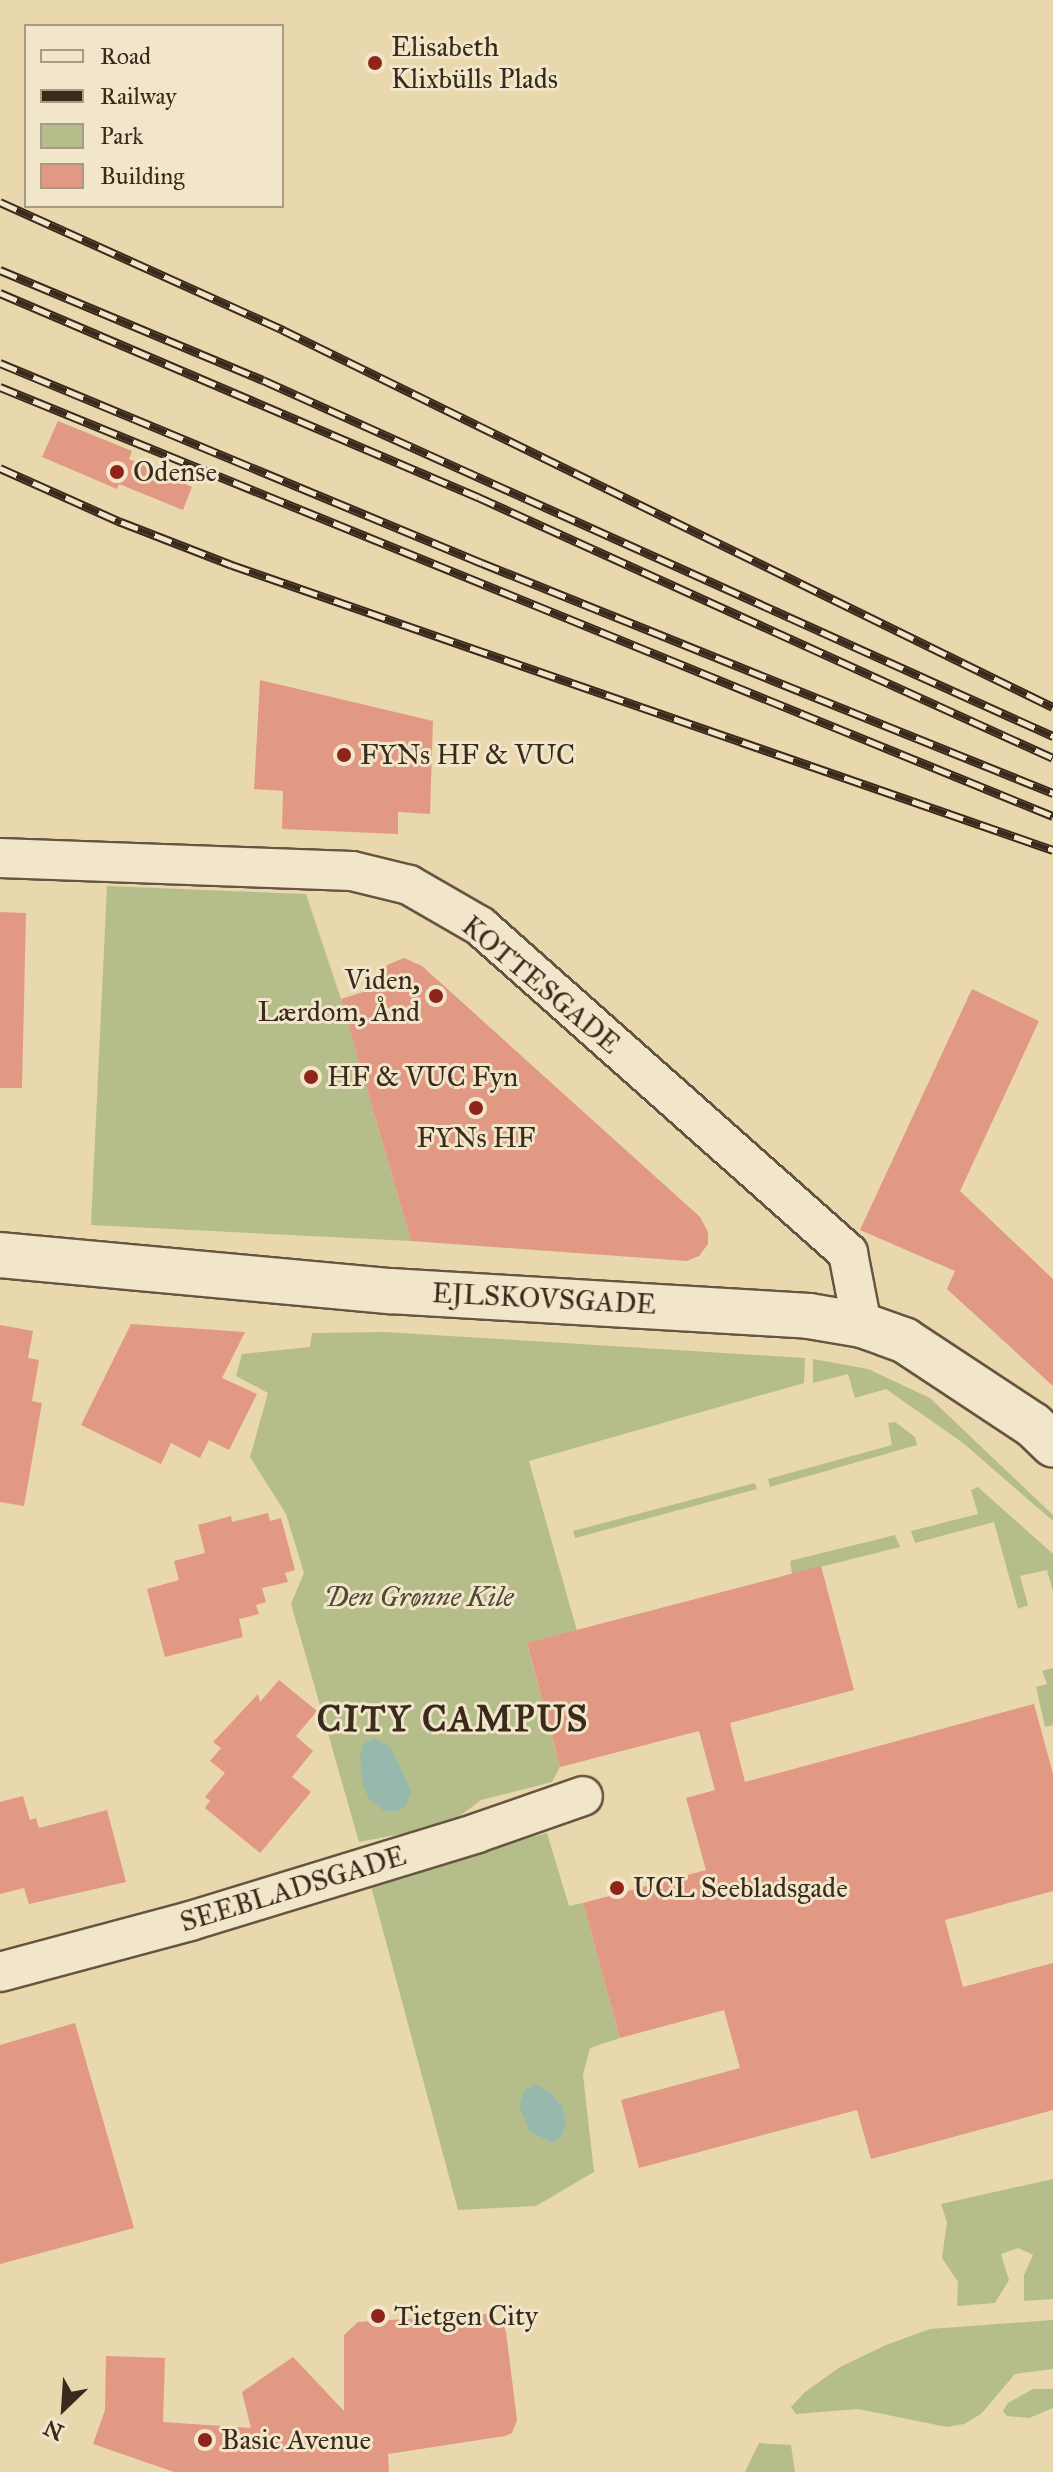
<!DOCTYPE html>
<html>
<head>
<meta charset="utf-8">
<style>
  body { margin:0 }
  #map { position:relative; width:1053px; height:2472px; overflow:hidden; background:#e9d7ae; font-family:"IM FELL Great Primer",serif }
  div>[style] { position:absolute }
  .green>* { inset:0; background:#b5be8b }
  .water>* { inset:0; background:#97b9ad }
  .building>* { inset:0; background:#e19983 }
  .roads { filter:drop-shadow(2px 0 #665540) drop-shadow(-2px 0 #665540) drop-shadow(0 2px #665540) drop-shadow(0 -2px #665540) }
  .minor>* { height:38px; margin:-19px; padding:0 19px; transform-origin:19px; border-radius:19px; background:#f1e5ca }
  .tertiary>* { height:44px; margin:-22px; padding:0 22px; transform-origin:22px; border-radius:22px; background:#f1e5ca }
  .rail>* { height:9px; margin-top:-4.5px; transform-origin:0; background:repeating-linear-gradient(90deg,#f1e5ca 0 18px,#3a2a1b 0 36px); box-sizing:border-box; border-block:2px solid #3a2a1b }
  .dots>* { width:22px; height:22px; translate:-50% -50%; box-sizing:border-box; border:4px solid #f1e5ca; border-radius:50% }
  span { translate:-50% -50%; white-space:nowrap; text-align:center; line-height:1.15; -webkit-text-stroke:6px #f1e5ca; paint-order:stroke }
  .poi-label { font-size:28px; color:#3a2a1b }
  .left { translate:0 -50%; text-align:left }
  .right { translate:-100% -50%; text-align:right }
  .street-label { font-size:28px; color:#3a2a1b }
  .park-label { font-size:28px; color:#534831; font-style:italic }
  .district-label { font-size:36px; color:#3a2a1b; font-weight:700; letter-spacing:2px }
  .legend { position:absolute; left:24px; top:24px; width:260px; height:184px; box-sizing:border-box; background:#f1e5ca; border:2px solid #a89a84; margin:0; padding:10px 14px; list-style:none; font-size:24px; color:#3a2a1b }
  .legend li { display:flex; align-items:center; gap:16px; height:40px }
  .legend b { width:40px; border:2px solid #a89a84 }
  .north { position:absolute; left:24px; top:2368px; width:80px; height:80px; -webkit-text-stroke:6px #f1e5ca; paint-order:stroke; rotate:205deg; font-size:22px; font-weight:700; line-height:32px; text-align:center; color:#3a2a1b }
  .north::after { content:''; display:block; margin:auto; width:28px; height:36px; background:#3a2a1b; clip-path:polygon(50% 0,100% 100%,50% 72%,0 100%) }
</style>
</head>
<body>
<div id="map">
  <div class="green">
    <i style="clip-path:polygon(107px 886px,306px 894px,341px 999px,411px 1241px,91px 1225px)"></i>
    <i style="clip-path:polygon(385px 1332px,805px 1358px,804px 1383px,529px 1461px,577px 1631px,527px 1644px,560px 1767px,552px 1782px,481px 1800px,448px 1825px,359px 1842px,291px 1604px,304px 1573px,286px 1514px,250px 1457px,268px 1393px,236px 1376px,242px 1354px,310px 1347px,312px 1333px)"></i>
    <i style="clip-path:polygon(813px 1359px,868px 1369px,930px 1398px,1053px 1515px,1053px 1521px,963px 1443px,886px 1389px,855px 1398px,848px 1374px,813px 1383px)"></i>
    <i style="clip-path:polygon(895px 1422px,915px 1437px,917px 1445px,770px 1487px,768px 1479px,892px 1445px,888px 1423px)"></i>
    <i style="clip-path:polygon(755px 1483px,757px 1489px,575px 1538px,573px 1531px)"></i>
    <i style="clip-path:polygon(978px 1487px,1053px 1554px,1053px 1592px,1047px 1570px,1020px 1576px,1028px 1605px,1018px 1609px,994px 1522px,915px 1543px,911px 1531px,978px 1514px,971px 1490px)"></i>
    <i style="clip-path:polygon(895px 1535px,900px 1547px,792px 1574px,790px 1561px)"></i>
    <i style="clip-path:polygon(1053px 1668px,1053px 1725px,1045px 1727px,1036px 1687px,1047px 1684px,1042px 1671px)"></i>
    <i style="clip-path:polygon(547px 1833px,569px 1906px,583px 1903px,620px 2038px,590px 2048px,583px 2075px,594px 2172px,536px 2206px,458px 2210px,371px 1886px,406px 1878px,406px 1870px)"></i>
    <i style="clip-path:polygon(1053px 2179px,1053px 2299px,1024px 2301px,1024px 2275px,1033px 2255px,1018px 2248px,1001px 2254px,1009px 2280px,995px 2303px,957px 2306px,958px 2282px,942px 2258px,947px 2222px,941px 2204px)"></i>
    <i style="clip-path:polygon(1053px 2320px,1053px 2369px,1015px 2374px,981px 2414px,964px 2424px,947px 2427px,858px 2409px,796px 2414px,791px 2407px,805px 2392px,840px 2367px,886px 2345px,930px 2329px)"></i>
    <i style="clip-path:polygon(1033px 2389px,1053px 2389px,1053px 2408px,1029px 2418px,1007px 2416px,1003px 2411px,1008px 2403px)"></i>
    <i style="clip-path:polygon(759px 2443px,791px 2445px,795px 2472px,745px 2472px)"></i>
  </div>
  <div class="water">
    <i style="clip-path:polygon(374px 1738px,391px 1748px,411px 1791px,406px 1805px,398px 1811px,384px 1811px,370px 1800px,363px 1787px,360px 1758px,363px 1744px)"></i>
    <i style="clip-path:polygon(535px 2084px,550px 2092px,562px 2106px,566px 2122px,562px 2135px,554px 2143px,530px 2132px,519px 2106px,524px 2091px)"></i>
  </div>
  <div class="building">
    <i style="clip-path:polygon(58px 421px,132px 451px,129px 459px,192px 487px,183px 510px,119px 484px,117px 489px,42px 457px)"></i>
    <i style="clip-path:polygon(260px 680px,433px 721px,430px 814px,398px 812px,398px 834px,282px 829px,283px 791px,254px 789px)"></i>
    <i style="clip-path:polygon(0 912px,26px 913px,22px 1088px,0 1088px)"></i>
    <i style="clip-path:polygon(404px 958px,422px 966px,700px 1217px,708px 1232px,708px 1244px,699px 1256px,687px 1261px,411px 1241px,341px 999px,369px 990px,382px 967px)"></i>
    <i style="clip-path:polygon(972px 989px,1039px 1021px,960px 1191px,1053px 1279px,1053px 1386px,947px 1289px,955px 1271px,860px 1230px)"></i>
    <i style="clip-path:polygon(131px 1324px,245px 1332px,222px 1378px,257px 1394px,229px 1450px,209px 1440px,200px 1458px,171px 1443px,161px 1464px,81px 1425px)"></i>
    <i style="clip-path:polygon(0 1325px,33px 1331px,28px 1358px,39px 1360px,32px 1401px,42px 1403px,24px 1506px,0 1502px)"></i>
    <i style="clip-path:polygon(268px 1513px,270px 1521px,281px 1518px,295px 1570px,285px 1573px,288px 1582px,262px 1588px,266px 1602px,256px 1605px,259px 1614px,239px 1619px,243px 1637px,165px 1657px,147px 1589px,179px 1580px,174px 1561px,205px 1553px,198px 1525px,231px 1516px,232px 1522px)"></i>
    <i style="clip-path:polygon(821px 1566px,854px 1690px,730px 1723px,745px 1782px,1034px 1704px,1053px 1774px,1053px 1891px,945px 1920px,963px 1987px,1053px 1963px,1053px 2110px,871px 2159px,857px 2110px,639px 2168px,621px 2100px,740px 2068px,724px 2010px,620px 2038px,583px 1903px,706px 1870px,686px 1798px,715px 1790px,699px 1731px,560px 1767px,527px 1643px)"></i>
    <i style="clip-path:polygon(279px 1680px,317px 1711px,296px 1736px,313px 1751px,292px 1777px,311px 1792px,260px 1853px,205px 1808px,210px 1801px,205px 1797px,225px 1773px,210px 1761px,221px 1748px,213px 1742px,258px 1694px,260px 1702px)"></i>
    <i style="clip-path:polygon(23px 1796px,30px 1820px,36px 1818px,39px 1828px,107px 1810px,126px 1882px,29px 1904px,24px 1888px,0 1894px,0 1802px)"></i>
    <i style="clip-path:polygon(75px 2023px,134px 2228px,0 2264px,0 2045px)"></i>
    <i style="clip-path:polygon(487px 2314px,503px 2323px,506px 2332px,517px 2420px,512px 2433px,505px 2436px,388px 2454px,389px 2472px,174px 2472px,93px 2444px,105px 2410px,106px 2356px,165px 2358px,163px 2422px,251px 2428px,242px 2392px,293px 2357px,344px 2411px,344px 2335px,358px 2322px)"></i>
  </div>
  <div class="roads">
    <div class="minor">
      <i style="left:0;top:858px;width:352px;rotate:2.1deg"></i>
      <i style="left:352px;top:871px;width:59px;rotate:13.8deg"></i>
      <i style="left:409px;top:885px;width:82px;rotate:30deg"></i>
      <i style="left:480px;top:926px;width:492px;rotate:41.6deg"></i>
      <i style="left:848px;top:1253px;width:73px;rotate:79deg"></i>
      <i style="left:0;top:1972px;width:197px;rotate:-15deg"></i>
      <i style="left:190px;top:1921px;width:300px;rotate:-17deg"></i>
      <i style="left:477px;top:1833px;width:112px;rotate:-19.2deg"></i>
    </div>
    <div class="tertiary">
      <i style="left:0;top:1255px;width:392px;rotate:5.3deg"></i>
      <i style="left:390px;top:1291px;width:420px;rotate:3.4deg"></i>
      <i style="left:809px;top:1316px;width:54px;rotate:9.6deg"></i>
      <i style="left:862px;top:1325px;width:45px;rotate:19.7deg"></i>
      <i style="left:904px;top:1340px;width:154px;rotate:33.4deg"></i>
      <i style="left:1033px;top:1425px;width:28px;rotate:44deg"></i>
    </div>
  </div>
  <div class="rail">
    <i style="left:0;top:202px;width:311px;rotate:24.3deg"></i>
    <i style="left:283px;top:330px;width:857px;rotate:26.09deg"></i>
    <i style="left:0;top:270px;width:285px;rotate:22.7deg"></i>
    <i style="left:263px;top:380px;width:867px;rotate:24.26deg"></i>
    <i style="left:0;top:293px;width:520px;rotate:23.11deg"></i>
    <i style="left:478px;top:497px;width:631px;rotate:24.41deg"></i>
    <i style="left:0;top:363px;width:522px;rotate:22.54deg"></i>
    <i style="left:482px;top:563px;width:616px;rotate:21.94deg"></i>
    <i style="left:0;top:387px;width:1137px;rotate:22.17deg"></i>
    <i style="left:0;top:468px;width:133px;rotate:24.1deg"></i>
    <i style="left:121px;top:522px;width:119px;rotate:21.2deg"></i>
    <i style="left:232px;top:565px;width:869px;rotate:19.14deg"></i>
  </div>
  <div class="dots">
    <i style="left:375px;top:63px;background:#8f2418"></i>
    <i style="left:117px;top:472px;background:#8f2418"></i>
    <i style="left:344px;top:755px;background:#8f2418"></i>
    <i style="left:436px;top:996px;background:#8f2418"></i>
    <i style="left:311px;top:1077px;background:#8f2418"></i>
    <i style="left:476px;top:1108px;background:#8f2418"></i>
    <i style="left:617px;top:1888px;background:#8f2418"></i>
    <i style="left:378px;top:2316px;background:#8f2418"></i>
    <i style="left:205px;top:2440px;background:#8f2418"></i>
  </div>
  <div class="poi-label">
    <span class="left" style="left:391px;top:63px">Elisabeth<br>Klixbülls Plads</span>
    <span class="left" style="left:133px;top:472px">Odense</span>
    <span class="left" style="left:360px;top:755px">FYNs HF &amp; VUC</span>
    <span class="right" style="left:420px;top:996px">Viden,<br>Lærdom, Ånd</span>
    <span class="left" style="left:327px;top:1077px">HF &amp; VUC Fyn</span>
    <span style="left:476px;top:1138px">FYNs HF</span>
    <span class="left" style="left:633px;top:1888px">UCL Seebladsgade</span>
    <span class="left" style="left:394px;top:2316px">Tietgen City</span>
    <span class="left" style="left:221px;top:2440px">Basic Avenue</span>
  </div>
  <div class="street-label">
    <span style="left:541px;top:985px;rotate:40deg">KOTTESGADE</span>
    <span style="left:544px;top:1299px;rotate:3deg">EJLSKOVSGADE</span>
    <span style="left:293px;top:1889px;rotate:-17deg">SEEBLADSGADE</span>
  </div>
  <div class="park-label">
    <span style="left:419px;top:1597px">Den Grønne Kile</span>
  </div>
  <div class="district-label">
    <span style="left:453px;top:1720px">CITY CAMPUS</span>
  </div>
  <ul class="legend">
  <li><b style="height:10px;background:#f1e5ca"></b>Road</li>
  <li><b style="height:10px;background:#3a2a1b"></b>Railway</li>
  <li><b style="height:22px;background:#b5be8b"></b>Park</li>
  <li><b style="height:22px;background:#e19983"></b>Building</li>
  </ul>
  <div class="north">N</div>
</div>
</body>
</html>
